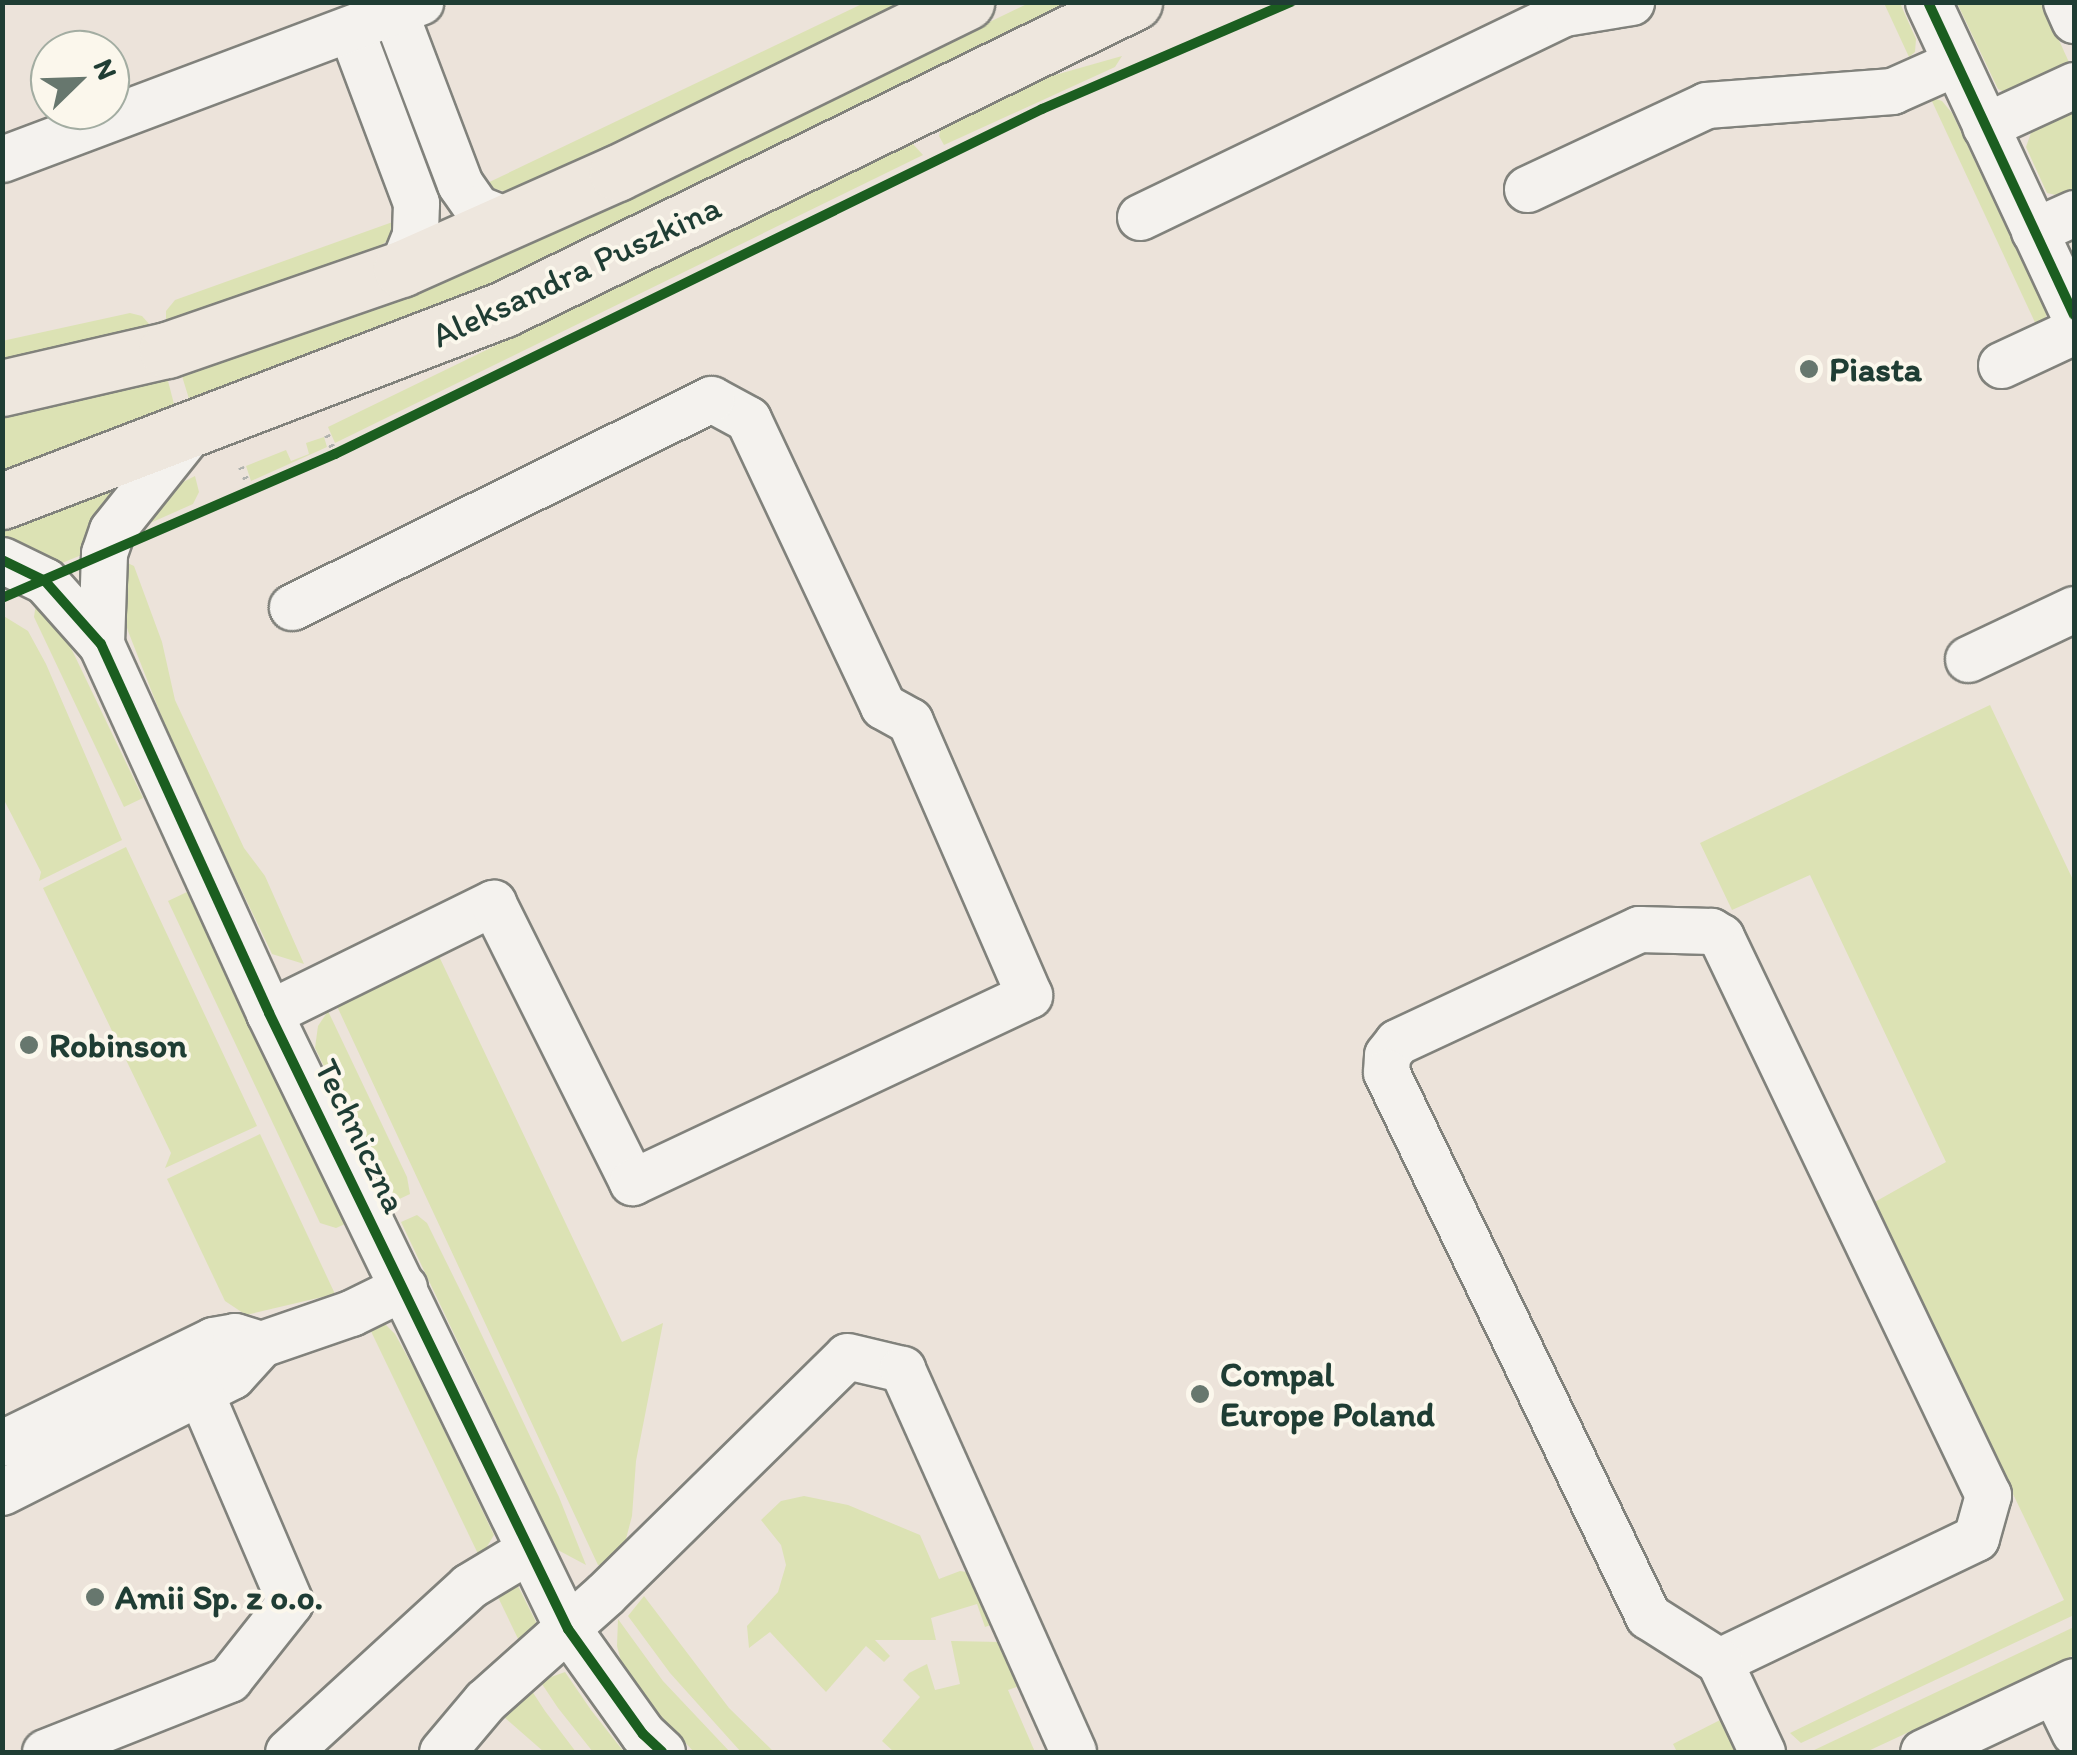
<!DOCTYPE html>
<html>
<head>
<meta charset="utf-8">
<style>
  body { margin:0 }
  #map { position:relative; width:2077px; height:1755px; overflow:hidden; background:#ece3da; font-family:Itim,sans-serif }
  div>[style] { position:absolute }
  .green>* { inset:0; background:#dce2b4 }
  .path>* { height:6px; margin-top:-3px; transform-origin:0; background:repeating-linear-gradient(90deg,#b0b2ae 0 2.5px,transparent 0 10.5px) }
  .roads { filter:drop-shadow(2px 0 #81827c) drop-shadow(-2px 0 #81827c) drop-shadow(0 2px #81827c) drop-shadow(0 -2px #81827c) }
  .minor>* { height:45px; margin:-22.5px; padding:0 22.5px; transform-origin:22.5px; border-radius:22.5px; background:#f4f2ee }
  .major>* { height:55px; margin:-27.5px; padding:0 27.5px; transform-origin:27.5px; border-radius:27.5px; background:#eee7de }
  .cycleway>* { height:10px; margin:-5px; padding:0 5px; transform-origin:5px; border-radius:5px; background:#1b5e20 }
  .dots>* { width:28px; height:28px; translate:-50% -50%; box-sizing:border-box; border:5px solid #fbf7ec; border-radius:50% }
  span { translate:-50% -50%; white-space:nowrap; text-align:center; line-height:1.15; -webkit-text-stroke:8px #fbf7ec; paint-order:stroke }
  .street-label { font-size:35px; color:#1f3d34 }
  .poi-label { font-size:35px; color:#1f3d34; font-weight:700 }
  .left { translate:0 -50%; text-align:left }
  .frame { position:absolute; inset:0; border:5px solid #1f3d34; pointer-events:none }
  .north { position:absolute; left:30px; top:30px; width:100px; height:100px; box-sizing:border-box; background:#fbf7ec; border:2px solid #a3ada2; border-radius:50%; rotate:67deg; font-size:28px; font-weight:700; line-height:40px; text-align:center; color:#1f3d34 }
  .north::after { content:''; display:block; margin:auto; width:35px; height:45px; background:#67776e; clip-path:polygon(50% 0,100% 100%,50% 72%,0 100%) }
</style>
</head>
<body>
<div id="map">
  <div class="green">
    <i style="clip-path:polygon(864px 3px,901px 3px,522px 187px,504px 191px,481px 186px)"></i>
    <i style="clip-path:polygon(1029px 3px,1072px 3px,495px 282px,190px 402px,181px 373px,329px 325px,547px 236px)"></i>
    <i style="clip-path:polygon(1884px 3px,1900px 3px,1916px 39px,1915px 52px,1909px 57px)"></i>
    <i style="clip-path:polygon(1957px 3px,2042px 3px,2073px 71px,2010px 94px,1998px 89px)"></i>
    <i style="clip-path:polygon(1122px 56px,1115px 67px,944px 145px,939px 136px,941px 128px,1048px 77px)"></i>
    <i style="clip-path:polygon(1930px 97px,1942px 101px,1952px 113px,2047px 314px,2039px 331px)"></i>
    <i style="clip-path:polygon(2074px 104px,2074px 199px,2047px 193px,2026px 147px,2033px 127px)"></i>
    <i style="clip-path:polygon(912px 143px,923px 155px,335px 443px,328px 427px)"></i>
    <i style="clip-path:polygon(401px 219px,393px 237px,380px 246px,166px 320px,166px 311px,175px 300px)"></i>
    <i style="clip-path:polygon(130px 313px,142px 316px,150px 325px,3px 359px,2px 341px)"></i>
    <i style="clip-path:polygon(167px 377px,175px 408px,3px 473px,3px 416px)"></i>
    <i style="clip-path:polygon(324px 437px,327px 447px,251px 481px,246px 466px,286px 450px,291px 461px,309px 454px,306px 443px)"></i>
    <i style="clip-path:polygon(195px 476px,199px 492px,193px 504px,130px 532px,175px 486px)"></i>
    <i style="clip-path:polygon(123px 484px,89px 552px,52px 567px,3px 545px,3px 529px)"></i>
    <i style="clip-path:polygon(119px 559px,134px 566px,162px 642px,175px 700px,244px 848px,265px 876px,304px 964px,272px 954px,175px 751px,128px 631px,120px 603px)"></i>
    <i style="clip-path:polygon(37px 596px,59px 623px,143px 798px,124px 807px,34px 617px)"></i>
    <i style="clip-path:polygon(2px 615px,28px 631px,46px 664px,122px 840px,39px 881px,41px 872px,3px 798px)"></i>
    <i style="clip-path:polygon(1990px 705px,2074px 882px,2074px 1615px,1801px 1743px,1790px 1733px,2064px 1600px,1873px 1203px,1946px 1162px,1810px 875px,1732px 910px,1700px 843px)"></i>
    <i style="clip-path:polygon(126px 847px,257px 1126px,165px 1168px,171px 1153px,43px 888px)"></i>
    <i style="clip-path:polygon(187px 892px,345px 1224px,336px 1228px,320px 1223px,168px 901px)"></i>
    <i style="clip-path:polygon(436px 950px,622px 1342px,663px 1323px,636px 1461px,632px 1516px,621px 1558px,605px 1565px,598px 1565px,335px 1002px)"></i>
    <i style="clip-path:polygon(328px 1011px,407px 1177px,410px 1194px,391px 1203px,315px 1048px,318px 1026px)"></i>
    <i style="clip-path:polygon(260px 1134px,335px 1294px,246px 1315px,225px 1301px,167px 1179px)"></i>
    <i style="clip-path:polygon(417px 1215px,427px 1223px,467px 1304px,559px 1497px,586px 1565px,556px 1549px,401px 1222px)"></i>
    <i style="clip-path:polygon(367px 1323px,385px 1324px,395px 1334px,416px 1372px,494px 1535px,480px 1558px)"></i>
    <i style="clip-path:polygon(804px 1496px,848px 1505px,920px 1535px,939px 1579px,960px 1571px,973px 1573px,996px 1623px,985px 1627px,977px 1604px,931px 1618px,936px 1640px,875px 1640px,890px 1656px,884px 1662px,866px 1646px,826px 1692px,770px 1632px,749px 1648px,747px 1626px,778px 1592px,786px 1565px,781px 1545px,761px 1520px,781px 1501px)"></i>
    <i style="clip-path:polygon(507px 1584px,518px 1586px,537px 1624px,522px 1647px,495px 1591px)"></i>
    <i style="clip-path:polygon(644px 1596px,729px 1708px,774px 1752px,741px 1752px,670px 1673px,628px 1616px)"></i>
    <i style="clip-path:polygon(618px 1619px,663px 1681px,730px 1752px,694px 1752px,658px 1713px,623px 1669px,617px 1646px)"></i>
    <i style="clip-path:polygon(2074px 1627px,2074px 1655px,1866px 1752px,1810px 1752px)"></i>
    <i style="clip-path:polygon(951px 1641px,1000px 1642px,1031px 1682px,1008px 1690px,1035px 1752px,894px 1752px,882px 1741px,920px 1697px,903px 1680px,909px 1673px,927px 1664px,935px 1690px,960px 1684px)"></i>
    <i style="clip-path:polygon(565px 1672px,591px 1710px,624px 1752px,593px 1752px,558px 1708px,540px 1681px)"></i>
    <i style="clip-path:polygon(528px 1685px,545px 1711px,576px 1752px,544px 1752px,497px 1711px)"></i>
    <i style="clip-path:polygon(1726px 1717px,1743px 1752px,1677px 1752px,1673px 1744px)"></i>
  </div>
  <div class="path">
    <i style="left:327px;top:435px;width:21px;rotate:67deg"></i>
    <i style="left:241px;top:467px;width:27px;rotate:68deg"></i>
  </div>
  <div class="roads">
    <div class="minor">
      <i style="left:1928px;top:2px;width:345px;rotate:65deg"></i>
      <i style="left:2066px;top:2px;width:20px;rotate:66deg"></i>
      <i style="left:395px;top:13px;width:183px;rotate:69.2deg"></i>
      <i style="left:460px;top:184px;width:29px;rotate:55deg"></i>
      <i style="left:477px;top:208px;width:37px;rotate:22deg"></i>
      <i style="left:351px;top:30px;width:185px;rotate:69.4deg"></i>
      <i style="left:416px;top:203px;width:32px;rotate:92deg"></i>
      <i style="left:415px;top:235px;width:37px;rotate:112deg"></i>
      <i style="left:1985px;top:126px;width:98px;rotate:-24.7deg"></i>
      <i style="left:2px;top:159px;width:447px;rotate:-20.6deg"></i>
      <i style="left:1527px;top:189px;width:198px;rotate:-25.1deg"></i>
      <i style="left:1706px;top:105px;width:187px;rotate:-4.3deg"></i>
      <i style="left:1892px;top:91px;width:69px;rotate:-24deg"></i>
      <i style="left:1140px;top:217px;width:471px;rotate:-25.7deg"></i>
      <i style="left:1564px;top:13px;width:68px;rotate:-9.3deg"></i>
      <i style="left:2034px;top:231px;width:44px;rotate:-24.2deg"></i>
      <i style="left:2001px;top:365px;width:81px;rotate:-25deg"></i>
      <i style="left:2px;top:560px;width:48px;rotate:26deg"></i>
      <i style="left:45px;top:581px;width:84px;rotate:48.4deg"></i>
      <i style="left:101px;top:644px;width:405px;rotate:65.5deg"></i>
      <i style="left:269px;top:1013px;width:685px;rotate:64.11deg"></i>
      <i style="left:568px;top:1629px;width:129px;rotate:54.5deg"></i>
      <i style="left:643px;top:1734px;width:26px;rotate:43deg"></i>
      <i style="left:101px;top:644px;width:91px;rotate:-88.1deg"></i>
      <i style="left:104px;top:553px;width:24px;rotate:-71deg"></i>
      <i style="left:112px;top:530px;width:127px;rotate:-51.4deg"></i>
      <i style="left:1968px;top:659px;width:117px;rotate:-25.3deg"></i>
      <i style="left:269px;top:1013px;width:250px;rotate:-26.2deg"></i>
      <i style="left:493px;top:903px;width:312px;rotate:63.5deg"></i>
      <i style="left:632px;top:1182px;width:439px;rotate:-25.2deg"></i>
      <i style="left:1029px;top:995px;width:299px;rotate:-113.5deg"></i>
      <i style="left:910px;top:721px;width:31px;rotate:-151deg"></i>
      <i style="left:883px;top:706px;width:317px;rotate:-115.2deg"></i>
      <i style="left:748px;top:419px;width:42px;rotate:-151.6deg"></i>
      <i style="left:711px;top:399px;width:468px;rotate:153.6deg"></i>
      <i style="left:2px;top:1443px;width:235px;rotate:-26deg"></i>
      <i style="left:213px;top:1340px;width:22px;rotate:-10deg"></i>
      <i style="left:235px;top:1336px;width:27px;rotate:17deg"></i>
      <i style="left:2px;top:1492px;width:258px;rotate:-26.8deg"></i>
      <i style="left:232px;top:1376px;width:43px;rotate:-47.8deg"></i>
      <i style="left:261px;top:1344px;width:95px;rotate:-19deg"></i>
      <i style="left:351px;top:1313px;width:59px;rotate:-26.1deg"></i>
      <i style="left:1719px;top:1661px;width:285px;rotate:-25.6deg"></i>
      <i style="left:1976px;top:1538px;width:45px;rotate:-74.4deg"></i>
      <i style="left:1988px;top:1495px;width:619px;rotate:-115.57deg"></i>
      <i style="left:1721px;top:937px;width:12px;rotate:-149deg"></i>
      <i style="left:1711px;top:931px;width:72px;rotate:-178.4deg"></i>
      <i style="left:1639px;top:929px;width:267px;rotate:155deg"></i>
      <i style="left:1397px;top:1042px;width:16px;rotate:128deg"></i>
      <i style="left:1387px;top:1055px;width:17px;rotate:93deg"></i>
      <i style="left:1386px;top:1072px;width:604px;rotate:64.28deg"></i>
      <i style="left:1648px;top:1616px;width:84px;rotate:32.4deg"></i>
      <i style="left:1719px;top:1661px;width:101px;rotate:64.7deg"></i>
      <i style="left:2054px;top:1691px;width:46px;rotate:64deg"></i>
      <i style="left:45px;top:1752px;width:198px;rotate:-21.6deg"></i>
      <i style="left:229px;top:1679px;width:98px;rotate:-51.6deg"></i>
      <i style="left:290px;top:1602px;width:228px;rotate:-113.2deg"></i>
      <i style="left:288px;top:1752px;width:246px;rotate:-42.5deg"></i>
      <i style="left:469px;top:1586px;width:70px;rotate:-31deg"></i>
      <i style="left:442px;top:1752px;width:67px;rotate:-49.9deg"></i>
      <i style="left:485px;top:1701px;width:161px;rotate:-41.7deg"></i>
      <i style="left:605px;top:1594px;width:339px;rotate:-44.5deg"></i>
      <i style="left:847px;top:1356px;width:57px;rotate:13.3deg"></i>
      <i style="left:902px;top:1369px;width:419px;rotate:65.9deg"></i>
      <i style="left:1923px;top:1752px;width:167px;rotate:-25.2deg"></i>
    </div>
    <div class="major">
      <i style="left:2px;top:388px;width:169px;rotate:-13deg"></i>
      <i style="left:167px;top:350px;width:248px;rotate:-19.1deg"></i>
      <i style="left:401px;top:269px;width:236px;rotate:-24deg"></i>
      <i style="left:617px;top:173px;width:389px;rotate:-26.1deg"></i>
      <i style="left:2px;top:501px;width:537px;rotate:-20.93deg"></i>
      <i style="left:504px;top:309px;width:701px;rotate:-25.98deg"></i>
    </div>
  </div>
  <div class="cycleway">
    <i style="left:1928px;top:2px;width:345px;rotate:65deg"></i>
    <i style="left:2px;top:560px;width:48px;rotate:26deg"></i>
    <i style="left:45px;top:581px;width:84px;rotate:48.4deg"></i>
    <i style="left:101px;top:644px;width:405px;rotate:65.5deg"></i>
    <i style="left:269px;top:1013px;width:685px;rotate:64.11deg"></i>
    <i style="left:568px;top:1629px;width:129px;rotate:54.5deg"></i>
    <i style="left:643px;top:1734px;width:26px;rotate:43deg"></i>
    <i style="left:2px;top:598px;width:363px;rotate:-23.4deg"></i>
    <i style="left:335px;top:454px;width:787px;rotate:-26.01deg"></i>
    <i style="left:1042px;top:109px;width:271px;rotate:-23.3deg"></i>
  </div>
  <div class="dots">
    <i style="left:1809px;top:369px;background:#67776e"></i>
    <i style="left:29px;top:1045px;background:#67776e"></i>
    <i style="left:1200px;top:1394px;background:#67776e"></i>
    <i style="left:95px;top:1597px;background:#67776e"></i>
  </div>
  <div class="street-label">
    <span style="left:576px;top:271px;rotate:-25deg">Aleksandra Puszkina</span>
    <span style="left:361px;top:1136px;rotate:64deg">Techniczna</span>
  </div>
  <div class="poi-label">
    <span class="left" style="left:1829px;top:369px">Piasta</span>
    <span class="left" style="left:49px;top:1045px">Robinson</span>
    <span class="left" style="left:1220px;top:1394px">Compal<br>Europe Poland</span>
    <span class="left" style="left:115px;top:1597px">Amii Sp. z o.o.</span>
  </div>
  <div class="frame"></div>
  <div class="north">N</div>
</div>
</body>
</html>
